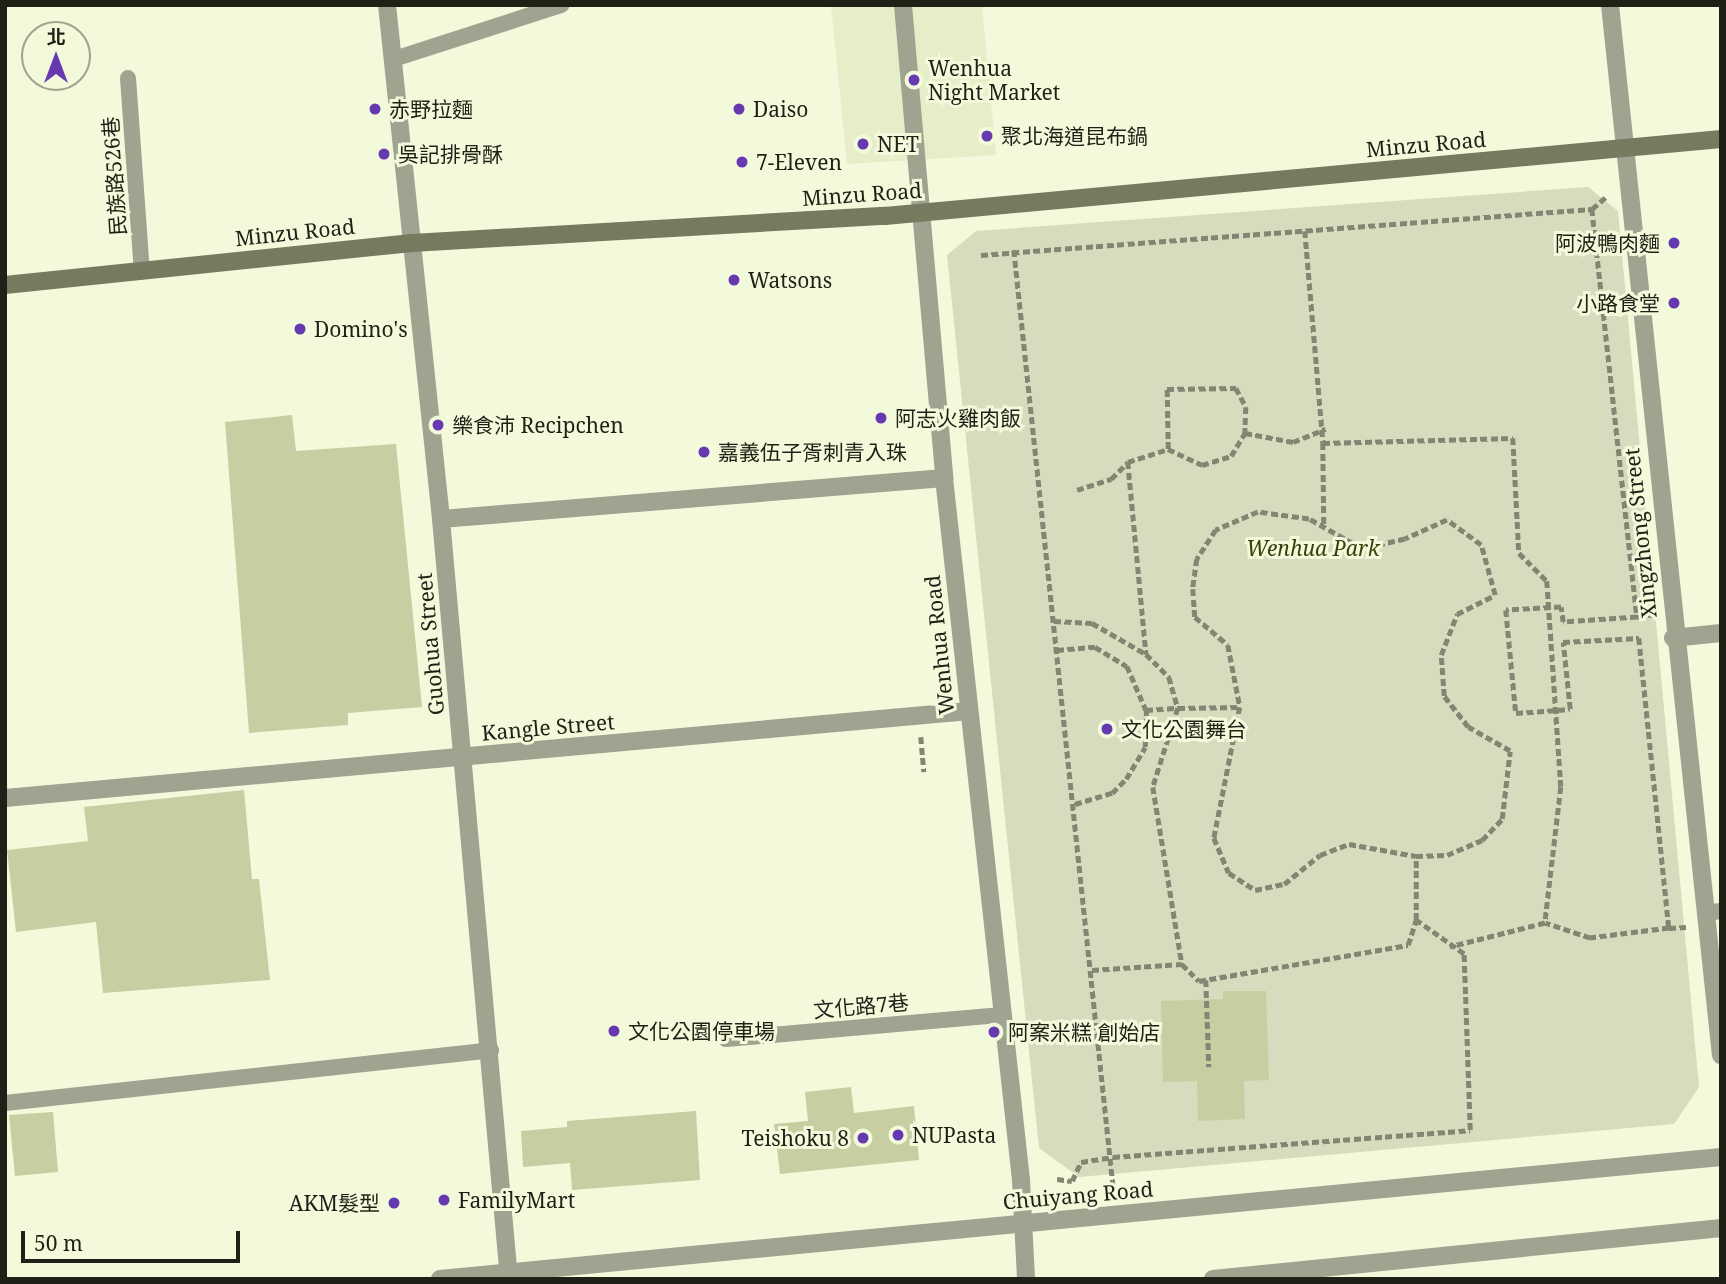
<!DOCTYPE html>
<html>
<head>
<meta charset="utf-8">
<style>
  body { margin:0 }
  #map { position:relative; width:1726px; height:1284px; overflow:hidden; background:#f3f9db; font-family:"Noto Serif","Noto Sans TC",serif }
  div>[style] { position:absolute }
  .built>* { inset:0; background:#e7edc8 }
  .green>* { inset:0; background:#d6dcbd }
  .building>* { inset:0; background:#c7cfa2 }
  .path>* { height:4.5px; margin-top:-2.25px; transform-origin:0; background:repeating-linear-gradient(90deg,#828672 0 7px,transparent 0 10.5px) }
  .service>* { height:16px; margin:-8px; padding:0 8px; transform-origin:8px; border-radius:8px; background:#9fa390 }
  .minor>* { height:18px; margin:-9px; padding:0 9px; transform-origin:9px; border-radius:9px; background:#9fa390 }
  .tertiary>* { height:18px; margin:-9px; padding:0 9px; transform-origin:9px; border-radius:9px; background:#9fa390 }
  .secondary>* { height:18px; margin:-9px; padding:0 9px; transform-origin:9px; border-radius:9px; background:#767b60 }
  .dots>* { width:19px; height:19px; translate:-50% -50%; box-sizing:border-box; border:4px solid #f3f9db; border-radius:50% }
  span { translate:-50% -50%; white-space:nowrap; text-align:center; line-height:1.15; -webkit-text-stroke:6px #f3f9db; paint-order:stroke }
  .poi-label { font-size:21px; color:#1f2116 }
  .left { translate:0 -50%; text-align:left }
  .right { translate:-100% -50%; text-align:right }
  .street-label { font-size:21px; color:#1f2116 }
  .park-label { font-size:21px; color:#3a400b; font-style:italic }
  .frame { position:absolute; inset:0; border:7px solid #1f2116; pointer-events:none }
  .north { position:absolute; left:21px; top:21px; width:70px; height:70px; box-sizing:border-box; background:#f3f9db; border:2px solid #9ea38c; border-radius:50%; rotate:0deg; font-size:19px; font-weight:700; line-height:28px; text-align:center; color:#1f2116 }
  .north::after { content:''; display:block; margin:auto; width:24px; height:32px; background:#6639b1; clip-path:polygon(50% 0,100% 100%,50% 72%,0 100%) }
  .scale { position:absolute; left:21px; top:1231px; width:219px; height:32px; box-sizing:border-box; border:4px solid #1f2116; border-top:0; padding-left:9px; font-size:21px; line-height:24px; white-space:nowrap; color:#1f2116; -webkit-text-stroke:5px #f3f9db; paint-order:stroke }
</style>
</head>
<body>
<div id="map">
  <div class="built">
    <i style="clip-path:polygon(831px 5px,982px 5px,996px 155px,847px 164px)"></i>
  </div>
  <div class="green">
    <i style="clip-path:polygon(1588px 187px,1618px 211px,1699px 1087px,1674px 1124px,1079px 1177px,1039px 1148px,947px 255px,976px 231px)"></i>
  </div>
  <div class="building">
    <i style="clip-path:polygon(292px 415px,296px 451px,396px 444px,422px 707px,348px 713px,348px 725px,249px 733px,225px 422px)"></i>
    <i style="clip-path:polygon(244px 790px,252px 879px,259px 879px,270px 980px,103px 993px,96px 922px,16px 932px,7px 850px,88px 841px,84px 807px)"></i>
    <i style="clip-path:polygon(1223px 991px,1266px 991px,1269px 1080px,1244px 1081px,1245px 1119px,1198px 1121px,1197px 1081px,1163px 1082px,1161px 1001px,1223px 999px)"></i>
    <i style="clip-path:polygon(851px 1087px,854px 1113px,914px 1106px,919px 1160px,780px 1174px,774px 1124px,808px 1121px,805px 1092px)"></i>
    <i style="clip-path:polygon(696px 1111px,700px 1180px,572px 1190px,570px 1163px,523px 1167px,521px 1131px,567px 1127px,567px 1121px)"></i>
    <i style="clip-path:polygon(53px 1112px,58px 1172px,15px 1176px,9px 1115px)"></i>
  </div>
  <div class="path">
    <i style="left:1592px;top:209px;width:18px;rotate:-41deg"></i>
    <i style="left:1305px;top:231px;width:213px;rotate:85.1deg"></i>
    <i style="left:1323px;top:443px;width:190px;rotate:-1.5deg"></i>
    <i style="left:1513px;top:438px;width:115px;rotate:87deg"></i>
    <i style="left:1519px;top:553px;width:40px;rotate:45deg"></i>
    <i style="left:1547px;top:581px;width:206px;rotate:86.1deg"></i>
    <i style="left:1561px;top:787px;width:137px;rotate:96.7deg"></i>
    <i style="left:1545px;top:923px;width:98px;rotate:165.8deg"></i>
    <i style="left:1014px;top:250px;width:948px;rotate:83.95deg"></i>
    <i style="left:981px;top:255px;width:613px;rotate:-4.31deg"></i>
    <i style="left:1592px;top:209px;width:410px;rotate:83.7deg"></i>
    <i style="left:1637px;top:617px;width:74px;rotate:176.1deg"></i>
    <i style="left:1563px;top:622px;width:15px;rotate:-98deg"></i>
    <i style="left:1561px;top:607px;width:55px;rotate:176.9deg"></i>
    <i style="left:1506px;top:610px;width:103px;rotate:84.5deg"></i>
    <i style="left:1516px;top:713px;width:54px;rotate:-4.2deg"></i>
    <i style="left:1570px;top:709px;width:67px;rotate:-96deg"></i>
    <i style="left:1563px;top:642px;width:76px;rotate:-3deg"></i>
    <i style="left:1639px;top:638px;width:292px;rotate:84.1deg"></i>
    <i style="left:1669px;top:928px;width:80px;rotate:172.8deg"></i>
    <i style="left:1590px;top:938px;width:47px;rotate:-161.6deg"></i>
    <i style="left:1323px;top:443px;width:83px;rotate:89.3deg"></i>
    <i style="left:1168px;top:449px;width:60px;rotate:-91deg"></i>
    <i style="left:1167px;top:389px;width:69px;rotate:-0.8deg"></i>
    <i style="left:1236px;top:388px;width:21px;rotate:62deg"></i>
    <i style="left:1246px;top:407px;width:26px;rotate:92deg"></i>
    <i style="left:1128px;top:462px;width:193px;rotate:84.6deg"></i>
    <i style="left:1146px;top:654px;width:33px;rotate:45deg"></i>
    <i style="left:1169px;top:677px;width:32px;rotate:74deg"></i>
    <i style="left:1178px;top:708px;width:62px;rotate:-0.9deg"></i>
    <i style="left:1077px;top:490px;width:36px;rotate:-18deg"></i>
    <i style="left:1111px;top:479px;width:24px;rotate:-45deg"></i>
    <i style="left:1128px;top:462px;width:42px;rotate:-18deg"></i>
    <i style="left:1168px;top:449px;width:38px;rotate:25deg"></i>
    <i style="left:1202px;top:465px;width:30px;rotate:-17deg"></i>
    <i style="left:1231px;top:456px;width:27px;rotate:-59deg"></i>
    <i style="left:1245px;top:433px;width:49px;rotate:10.6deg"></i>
    <i style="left:1293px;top:442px;width:35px;rotate:-22deg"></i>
    <i style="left:1637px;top:617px;width:17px;rotate:-10deg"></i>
    <i style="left:1054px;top:621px;width:38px;rotate:3deg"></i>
    <i style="left:1092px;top:623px;width:62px;rotate:29.9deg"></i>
    <i style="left:1057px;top:650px;width:38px;rotate:-5deg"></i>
    <i style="left:1095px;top:647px;width:37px;rotate:31deg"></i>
    <i style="left:1127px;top:666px;width:48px;rotate:66.6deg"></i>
    <i style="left:1146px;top:710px;width:32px;rotate:-4deg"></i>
    <i style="left:1178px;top:708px;width:83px;rotate:107.6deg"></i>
    <i style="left:1153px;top:787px;width:179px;rotate:80.7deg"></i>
    <i style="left:1182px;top:964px;width:24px;rotate:45deg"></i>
    <i style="left:1199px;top:981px;width:212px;rotate:-9.8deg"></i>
    <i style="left:1408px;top:945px;width:26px;rotate:-72deg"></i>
    <i style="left:1416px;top:920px;width:64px;rotate:-90deg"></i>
    <i style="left:1416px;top:856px;width:31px;rotate:-2deg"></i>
    <i style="left:1447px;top:855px;width:38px;rotate:-23deg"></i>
    <i style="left:1482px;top:840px;width:29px;rotate:-46deg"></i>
    <i style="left:1502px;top:819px;width:68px;rotate:-83.3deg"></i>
    <i style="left:1510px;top:751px;width:48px;rotate:-150.3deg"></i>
    <i style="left:1468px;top:727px;width:39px;rotate:-128deg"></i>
    <i style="left:1444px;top:696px;width:41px;rotate:-94.2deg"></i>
    <i style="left:1441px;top:655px;width:44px;rotate:-68.7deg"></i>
    <i style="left:1457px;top:614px;width:42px;rotate:-26.6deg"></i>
    <i style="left:1495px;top:595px;width:52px;rotate:-105.6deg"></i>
    <i style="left:1481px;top:545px;width:42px;rotate:-143.7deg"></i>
    <i style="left:1447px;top:520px;width:46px;rotate:155.7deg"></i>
    <i style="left:1405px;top:539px;width:44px;rotate:166.9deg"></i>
    <i style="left:1362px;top:549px;width:61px;rotate:-150.5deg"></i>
    <i style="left:1309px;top:519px;width:51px;rotate:-172.2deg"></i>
    <i style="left:1258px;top:512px;width:46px;rotate:156.8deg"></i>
    <i style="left:1216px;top:530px;width:35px;rotate:123deg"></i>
    <i style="left:1197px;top:559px;width:30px;rotate:98deg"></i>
    <i style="left:1193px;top:589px;width:28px;rotate:86deg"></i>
    <i style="left:1195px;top:617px;width:43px;rotate:40.3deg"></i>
    <i style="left:1228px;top:645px;width:63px;rotate:79deg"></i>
    <i style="left:1240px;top:707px;width:134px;rotate:101.2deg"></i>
    <i style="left:1214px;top:838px;width:38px;rotate:67deg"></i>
    <i style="left:1229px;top:873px;width:31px;rotate:33deg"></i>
    <i style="left:1255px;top:890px;width:30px;rotate:-12deg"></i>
    <i style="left:1284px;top:884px;width:46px;rotate:-38.9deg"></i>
    <i style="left:1320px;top:855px;width:31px;rotate:-21deg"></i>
    <i style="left:1349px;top:844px;width:68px;rotate:10.2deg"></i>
    <i style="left:921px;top:737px;width:35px;rotate:85deg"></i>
    <i style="left:1075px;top:804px;width:39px;rotate:-17deg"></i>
    <i style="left:1112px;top:793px;width:20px;rotate:-45deg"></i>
    <i style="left:1126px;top:779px;width:37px;rotate:-59deg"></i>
    <i style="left:1145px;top:747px;width:37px;rotate:-88deg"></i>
    <i style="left:1669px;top:928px;width:17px;rotate:-3deg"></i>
    <i style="left:1092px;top:970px;width:90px;rotate:-3.8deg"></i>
    <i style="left:1206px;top:980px;width:87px;rotate:88deg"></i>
    <i style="left:1057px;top:1179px;width:15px;rotate:8deg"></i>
    <i style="left:1072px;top:1181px;width:21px;rotate:-65deg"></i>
    <i style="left:1081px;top:1162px;width:32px;rotate:-9deg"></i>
    <i style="left:1113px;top:1157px;width:358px;rotate:-4.3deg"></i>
    <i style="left:1470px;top:1130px;width:176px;rotate:-92deg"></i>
    <i style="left:1464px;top:954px;width:59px;rotate:-144.7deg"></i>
  </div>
  <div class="service">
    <i style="left:394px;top:59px;width:176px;rotate:-17.9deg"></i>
    <i style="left:128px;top:78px;width:194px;rotate:85.9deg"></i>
    <i style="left:1705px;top:913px;width:16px;rotate:-7deg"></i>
    <i style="left:726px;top:1039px;width:274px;rotate:-5deg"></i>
    <i style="left:5px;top:1103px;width:489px;rotate:-6.2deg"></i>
  </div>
  <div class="minor">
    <i style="left:387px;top:5px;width:517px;rotate:84deg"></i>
    <i style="left:441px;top:519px;width:763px;rotate:84.89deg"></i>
    <i style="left:903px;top:5px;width:475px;rotate:85deg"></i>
    <i style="left:944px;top:478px;width:706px;rotate:83.74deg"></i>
    <i style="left:1021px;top:1180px;width:99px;rotate:87.1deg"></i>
    <i style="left:1610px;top:5px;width:1056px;rotate:83.97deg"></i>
    <i style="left:441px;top:519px;width:505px;rotate:-4.66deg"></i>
    <i style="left:1673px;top:638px;width:48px;rotate:-5.9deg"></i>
    <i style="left:5px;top:798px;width:968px;rotate:-5.16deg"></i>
  </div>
  <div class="tertiary">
    <i style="left:440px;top:1279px;width:1287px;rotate:-5.44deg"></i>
    <i style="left:1213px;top:1279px;width:511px;rotate:-5.73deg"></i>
  </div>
  <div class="secondary">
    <i style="left:5px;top:285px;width:409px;rotate:-5.9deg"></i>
    <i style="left:412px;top:243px;width:474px;rotate:-3.3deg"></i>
    <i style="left:885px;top:216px;width:840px;rotate:-5.26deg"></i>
  </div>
  <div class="dots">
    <i style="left:914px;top:80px;background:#6639b1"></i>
    <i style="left:375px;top:109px;background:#6639b1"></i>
    <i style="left:739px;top:109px;background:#6639b1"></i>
    <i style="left:987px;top:136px;background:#6639b1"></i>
    <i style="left:863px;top:144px;background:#6639b1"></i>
    <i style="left:384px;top:154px;background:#6639b1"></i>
    <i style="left:742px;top:162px;background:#6639b1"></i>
    <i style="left:1674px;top:243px;background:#6639b1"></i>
    <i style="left:734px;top:280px;background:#6639b1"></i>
    <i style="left:1674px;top:303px;background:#6639b1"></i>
    <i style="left:300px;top:329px;background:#6639b1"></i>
    <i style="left:881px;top:418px;background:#6639b1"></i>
    <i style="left:438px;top:425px;background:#6639b1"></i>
    <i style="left:704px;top:452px;background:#6639b1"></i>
    <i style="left:1107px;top:729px;background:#6639b1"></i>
    <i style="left:614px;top:1031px;background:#6639b1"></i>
    <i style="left:994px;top:1032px;background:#6639b1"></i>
    <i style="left:898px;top:1135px;background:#6639b1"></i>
    <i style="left:863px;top:1138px;background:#6639b1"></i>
    <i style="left:444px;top:1200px;background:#6639b1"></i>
    <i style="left:394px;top:1203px;background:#6639b1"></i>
  </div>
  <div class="poi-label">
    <span class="left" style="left:928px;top:80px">Wenhua<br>Night Market</span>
    <span class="left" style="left:389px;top:109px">赤野拉麵</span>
    <span class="left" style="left:753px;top:109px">Daiso</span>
    <span class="left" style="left:1001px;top:136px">聚北海道昆布鍋</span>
    <span class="left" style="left:877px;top:144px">NET</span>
    <span class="left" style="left:398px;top:154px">吳記排骨酥</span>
    <span class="left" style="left:756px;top:162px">7-Eleven</span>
    <span class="right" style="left:1660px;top:243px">阿波鴨肉麵</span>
    <span class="left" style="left:748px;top:280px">Watsons</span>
    <span class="right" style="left:1660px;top:303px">小路食堂</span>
    <span class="left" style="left:314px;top:329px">Domino's</span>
    <span class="left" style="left:895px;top:418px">阿志火雞肉飯</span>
    <span class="left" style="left:452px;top:425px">樂食沛 Recipchen</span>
    <span class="left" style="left:718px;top:452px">嘉義伍子胥刺青入珠</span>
    <span class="left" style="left:1121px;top:729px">文化公園舞台</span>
    <span class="left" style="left:628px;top:1031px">文化公園停車場</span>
    <span class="left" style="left:1008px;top:1032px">阿案米糕 創始店</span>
    <span class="left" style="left:912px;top:1135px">NUPasta</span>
    <span class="right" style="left:849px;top:1138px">Teishoku 8</span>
    <span class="left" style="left:458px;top:1200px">FamilyMart</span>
    <span class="right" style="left:380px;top:1203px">AKM髮型</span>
  </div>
  <div class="street-label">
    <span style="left:1426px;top:144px;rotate:-5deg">Minzu Road</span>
    <span style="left:114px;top:176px;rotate:-94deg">民族路526巷</span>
    <span style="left:862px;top:194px;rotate:-4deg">Minzu Road</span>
    <span style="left:295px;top:232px;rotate:-6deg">Minzu Road</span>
    <span style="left:1640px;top:533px;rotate:-96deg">Xingzhong Street</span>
    <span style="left:430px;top:644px;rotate:-95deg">Guohua Street</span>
    <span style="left:939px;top:645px;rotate:-96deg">Wenhua Road</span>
    <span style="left:548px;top:727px;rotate:-5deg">Kangle Street</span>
    <span style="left:861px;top:1006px;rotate:-5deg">文化路7巷</span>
    <span style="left:1078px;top:1195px;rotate:-5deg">Chuiyang Road</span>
  </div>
  <div class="park-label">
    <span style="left:1313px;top:548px">Wenhua Park</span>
  </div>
  <div class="frame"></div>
  <div class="north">北</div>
  <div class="scale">50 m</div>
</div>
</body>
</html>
